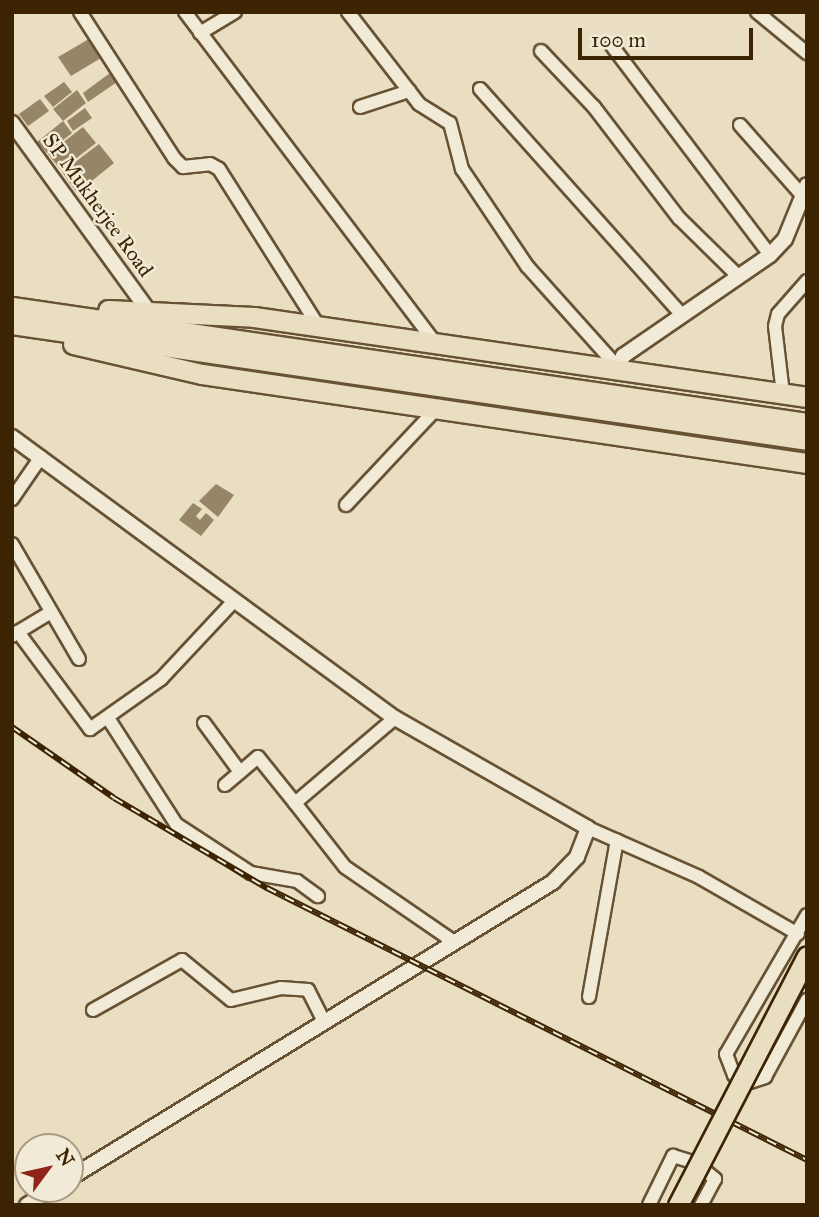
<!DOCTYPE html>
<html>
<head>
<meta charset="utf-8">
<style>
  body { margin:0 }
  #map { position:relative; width:819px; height:1217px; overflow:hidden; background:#e9dec2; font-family:"IM FELL Great Primer",serif }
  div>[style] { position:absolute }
  .building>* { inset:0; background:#968566 }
  .roads { filter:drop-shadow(2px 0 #675233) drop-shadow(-2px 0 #675233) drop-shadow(0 2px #675233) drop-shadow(0 -2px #675233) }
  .minor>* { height:12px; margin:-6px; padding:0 6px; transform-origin:6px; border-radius:6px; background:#f1ead7 }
  .tertiary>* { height:14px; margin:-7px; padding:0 7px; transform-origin:7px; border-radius:7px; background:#f1ead7 }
  .trunk>* { height:19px; margin:-9.5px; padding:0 9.5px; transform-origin:9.5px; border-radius:9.5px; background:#e9dec2 }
  .rail>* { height:6px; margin-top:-3px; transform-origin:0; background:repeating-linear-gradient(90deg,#f1ead7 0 10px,#3c2403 0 20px); box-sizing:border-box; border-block:2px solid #3c2403 }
  .bridges { filter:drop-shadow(2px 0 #3c2403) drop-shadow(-2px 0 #3c2403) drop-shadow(0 2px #3c2403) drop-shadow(0 -2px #3c2403) }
  .trunk-bridge>* { height:19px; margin:-9.5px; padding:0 9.5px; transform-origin:9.5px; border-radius:9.5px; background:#e9dec2 }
  span { translate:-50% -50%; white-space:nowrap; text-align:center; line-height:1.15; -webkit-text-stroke:5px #f1ead7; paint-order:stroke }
  .street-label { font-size:21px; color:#3c2403 }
  .frame { position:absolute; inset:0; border:14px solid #3c2403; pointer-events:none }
  .north { position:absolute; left:14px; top:1133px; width:70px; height:70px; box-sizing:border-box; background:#f1ead7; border:2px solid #a99b82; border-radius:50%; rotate:57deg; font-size:19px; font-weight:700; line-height:28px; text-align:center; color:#3c2403 }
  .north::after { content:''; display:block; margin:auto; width:24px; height:32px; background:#8f2418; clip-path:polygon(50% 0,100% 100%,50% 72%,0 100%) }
  .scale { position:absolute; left:578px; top:28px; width:175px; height:32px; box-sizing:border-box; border:4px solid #3c2403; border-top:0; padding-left:9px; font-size:21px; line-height:24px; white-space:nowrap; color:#3c2403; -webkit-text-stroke:5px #f1ead7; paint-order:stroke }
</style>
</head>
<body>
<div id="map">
  <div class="building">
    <i style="clip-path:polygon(89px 39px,101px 58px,71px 76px,58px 57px)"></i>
    <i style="clip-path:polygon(110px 73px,117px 82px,88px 102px,83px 93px)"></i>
    <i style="clip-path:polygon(64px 82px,72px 92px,53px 107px,44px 96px)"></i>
    <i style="clip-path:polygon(77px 90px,86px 103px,63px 121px,72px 133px,47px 153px,37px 142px,63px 121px,53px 109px)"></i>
    <i style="clip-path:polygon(40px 99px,49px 111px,28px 126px,19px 114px)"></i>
    <i style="clip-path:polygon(85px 108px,92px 118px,73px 131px,67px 121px)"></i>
    <i style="clip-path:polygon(83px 127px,96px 143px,61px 170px,48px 154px)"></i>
    <i style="clip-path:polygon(99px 144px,114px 163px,77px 193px,62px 172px)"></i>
    <i style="clip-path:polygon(216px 484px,234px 495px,218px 517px,199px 501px)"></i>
    <i style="clip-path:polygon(193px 503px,202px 509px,196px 516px,200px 520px,206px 513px,214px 520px,201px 536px,179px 520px)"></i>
  </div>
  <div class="roads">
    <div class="minor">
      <i style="left:80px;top:12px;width:174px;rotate:57.2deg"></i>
      <i style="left:174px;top:158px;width:13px;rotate:45deg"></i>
      <i style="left:183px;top:167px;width:27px;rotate:-6deg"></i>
      <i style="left:210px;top:164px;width:10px;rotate:29deg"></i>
      <i style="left:219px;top:169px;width:187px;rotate:57.7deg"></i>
      <i style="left:185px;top:12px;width:416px;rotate:52.9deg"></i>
      <i style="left:348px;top:12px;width:116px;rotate:52.3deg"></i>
      <i style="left:419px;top:104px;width:36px;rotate:32deg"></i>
      <i style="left:450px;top:123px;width:48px;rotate:75.4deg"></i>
      <i style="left:462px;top:169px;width:117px;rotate:56.2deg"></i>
      <i style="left:527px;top:266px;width:132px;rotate:48.1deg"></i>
      <i style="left:757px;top:12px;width:65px;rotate:39.4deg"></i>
      <i style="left:200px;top:33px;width:41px;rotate:-31deg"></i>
      <i style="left:612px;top:46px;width:262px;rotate:52.9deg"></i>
      <i style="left:541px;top:51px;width:77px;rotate:46.6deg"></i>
      <i style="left:594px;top:107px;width:140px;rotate:52.6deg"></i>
      <i style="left:679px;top:218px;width:84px;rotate:44.5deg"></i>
      <i style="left:480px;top:89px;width:300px;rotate:48.2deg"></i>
      <i style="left:360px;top:107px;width:52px;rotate:-18.1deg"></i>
      <i style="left:740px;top:125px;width:94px;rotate:48.5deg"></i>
      <i style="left:783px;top:394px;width:68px;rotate:-96.7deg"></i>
      <i style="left:775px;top:326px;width:12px;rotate:-76deg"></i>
      <i style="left:778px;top:314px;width:44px;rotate:-48.7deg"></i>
      <i style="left:12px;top:499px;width:51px;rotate:-55.4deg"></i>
      <i style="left:346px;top:505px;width:136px;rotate:-46.8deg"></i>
      <i style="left:12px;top:544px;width:133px;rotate:59.8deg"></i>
      <i style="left:18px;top:632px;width:37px;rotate:-31deg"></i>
      <i style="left:12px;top:636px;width:7px;rotate:-34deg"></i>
      <i style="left:18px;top:632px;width:121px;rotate:53.4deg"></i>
      <i style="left:90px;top:729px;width:87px;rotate:-35.2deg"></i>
      <i style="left:161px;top:679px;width:108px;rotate:-46.9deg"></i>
      <i style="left:108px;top:718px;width:126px;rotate:57.3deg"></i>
      <i style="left:176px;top:824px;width:90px;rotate:33.2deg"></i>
      <i style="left:251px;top:873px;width:47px;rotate:9.9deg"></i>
      <i style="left:297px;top:881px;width:26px;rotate:36deg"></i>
      <i style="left:204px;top:723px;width:61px;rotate:53.7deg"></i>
      <i style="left:225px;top:785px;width:43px;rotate:-40.3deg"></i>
      <i style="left:258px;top:757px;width:59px;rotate:51.2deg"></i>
      <i style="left:295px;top:803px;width:131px;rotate:-40.4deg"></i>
      <i style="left:295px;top:803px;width:81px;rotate:52deg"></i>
      <i style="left:345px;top:867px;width:132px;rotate:34.5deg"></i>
      <i style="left:588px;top:828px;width:121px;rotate:23.8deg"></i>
      <i style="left:699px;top:877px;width:114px;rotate:29.9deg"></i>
      <i style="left:807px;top:915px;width:161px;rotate:120.2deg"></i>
      <i style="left:726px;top:1054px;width:22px;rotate:69deg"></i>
      <i style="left:734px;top:1075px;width:17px;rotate:24deg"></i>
      <i style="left:750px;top:1082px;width:16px;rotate:-18deg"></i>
      <i style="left:765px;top:1077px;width:88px;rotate:-61.4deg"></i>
      <i style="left:589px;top:997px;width:159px;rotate:-79.9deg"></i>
      <i style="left:93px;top:1010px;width:102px;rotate:-29.3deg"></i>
      <i style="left:182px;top:960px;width:63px;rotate:39.2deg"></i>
      <i style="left:231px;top:1000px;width:51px;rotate:-13.5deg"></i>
      <i style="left:281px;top:988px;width:27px;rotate:4deg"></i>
      <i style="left:308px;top:990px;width:35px;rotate:63deg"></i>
      <i style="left:649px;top:1205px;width:55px;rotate:-63.9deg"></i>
      <i style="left:673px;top:1156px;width:24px;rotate:17deg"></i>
      <i style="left:696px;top:1163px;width:25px;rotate:40deg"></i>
      <i style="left:715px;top:1179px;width:30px;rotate:118deg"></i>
    </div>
    <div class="tertiary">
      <i style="left:12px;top:123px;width:235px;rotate:54deg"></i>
      <i style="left:615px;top:372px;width:18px;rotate:-63deg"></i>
      <i style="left:623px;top:356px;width:178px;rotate:-34.5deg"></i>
      <i style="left:770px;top:255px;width:22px;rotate:-47deg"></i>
      <i style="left:785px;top:239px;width:58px;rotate:-67.8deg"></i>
      <i style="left:12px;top:437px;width:475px;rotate:36.3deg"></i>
      <i style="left:395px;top:718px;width:222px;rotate:29.7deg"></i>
      <i style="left:588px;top:828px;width:31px;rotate:111deg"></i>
      <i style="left:577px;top:857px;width:35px;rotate:134deg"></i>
      <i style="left:553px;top:882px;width:566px;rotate:148.5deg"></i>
      <i style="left:27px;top:1205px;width:30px;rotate:-33deg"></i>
    </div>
    <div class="trunk">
      <i style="left:12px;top:307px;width:803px;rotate:8.3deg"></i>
      <i style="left:108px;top:310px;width:146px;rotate:2.7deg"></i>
      <i style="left:254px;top:317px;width:559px;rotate:8.23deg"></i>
      <i style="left:12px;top:324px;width:803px;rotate:8.3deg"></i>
      <i style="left:73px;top:344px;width:132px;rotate:13.1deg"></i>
      <i style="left:202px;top:374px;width:612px;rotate:8.37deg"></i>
    </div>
  </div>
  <div class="rail">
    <i style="left:12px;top:727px;width:124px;rotate:34.8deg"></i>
    <i style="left:114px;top:798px;width:178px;rotate:30.5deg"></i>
    <i style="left:267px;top:888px;width:605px;rotate:26.73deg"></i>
  </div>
  <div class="bridges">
    <div class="trunk-bridge">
      <i style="left:678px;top:1205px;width:280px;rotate:-62.6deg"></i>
    </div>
  </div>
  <div class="street-label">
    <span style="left:98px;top:205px;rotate:54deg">SP Mukherjee Road</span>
  </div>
  <div class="frame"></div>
  <div class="north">N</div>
  <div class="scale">100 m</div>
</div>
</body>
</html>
